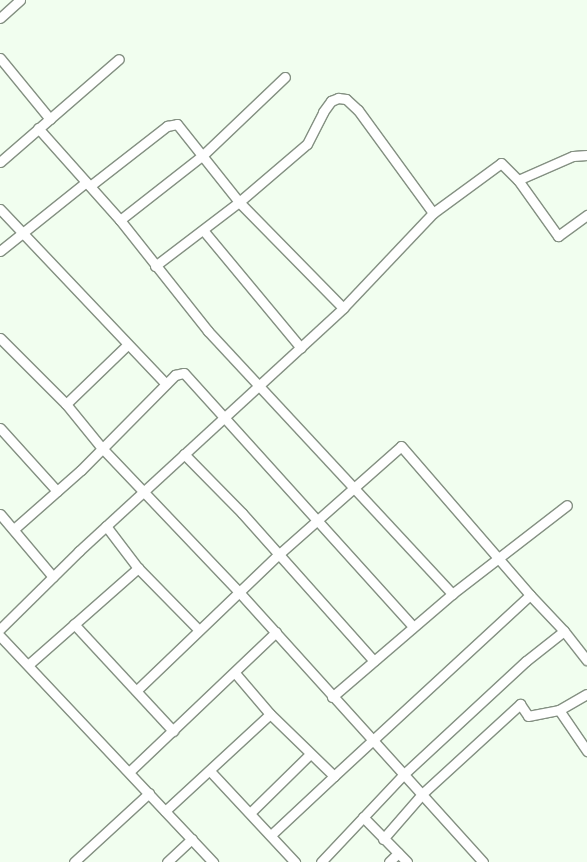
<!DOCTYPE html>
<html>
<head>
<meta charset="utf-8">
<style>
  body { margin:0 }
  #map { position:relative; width:587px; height:862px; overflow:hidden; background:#f1feef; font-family:Commissioner,sans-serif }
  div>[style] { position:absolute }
  .roads { filter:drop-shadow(1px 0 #849082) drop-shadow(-1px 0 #849082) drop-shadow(0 1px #849082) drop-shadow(0 -1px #849082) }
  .minor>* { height:9px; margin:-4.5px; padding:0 4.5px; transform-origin:4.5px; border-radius:4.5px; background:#fff }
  span { translate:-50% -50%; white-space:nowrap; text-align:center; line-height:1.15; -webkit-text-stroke:4px #f1feef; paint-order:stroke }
</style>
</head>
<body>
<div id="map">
  <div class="roads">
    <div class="minor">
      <i style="left:0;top:18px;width:27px;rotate:-42deg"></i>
      <i style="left:0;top:58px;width:79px;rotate:50.7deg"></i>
      <i style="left:38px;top:128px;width:123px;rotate:48.3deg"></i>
      <i style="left:120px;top:220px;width:142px;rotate:51.6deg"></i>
      <i style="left:208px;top:331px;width:359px;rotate:47.1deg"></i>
      <i style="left:0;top:162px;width:157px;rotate:-40.9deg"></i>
      <i style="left:518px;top:180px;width:69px;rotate:54.5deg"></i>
      <i style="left:558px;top:236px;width:36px;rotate:-36deg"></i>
      <i style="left:90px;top:186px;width:98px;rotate:-37.9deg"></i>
      <i style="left:167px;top:126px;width:10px;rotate:-11deg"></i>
      <i style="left:177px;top:124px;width:100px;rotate:51.5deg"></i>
      <i style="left:239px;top:202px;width:148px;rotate:45.5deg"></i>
      <i style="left:0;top:209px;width:241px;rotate:46.5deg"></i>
      <i style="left:120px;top:220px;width:105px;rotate:-38.1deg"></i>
      <i style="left:203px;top:155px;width:113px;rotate:-43.6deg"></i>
      <i style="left:203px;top:230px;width:153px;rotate:50.3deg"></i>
      <i style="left:0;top:251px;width:110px;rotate:-38.7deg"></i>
      <i style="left:155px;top:266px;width:106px;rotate:-37.3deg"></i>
      <i style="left:239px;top:202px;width:89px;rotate:-40.5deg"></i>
      <i style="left:307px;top:144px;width:36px;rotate:-63deg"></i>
      <i style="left:323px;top:112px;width:14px;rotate:-54deg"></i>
      <i style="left:331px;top:101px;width:8px;rotate:-23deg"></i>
      <i style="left:338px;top:98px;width:8px;rotate:7deg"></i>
      <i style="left:346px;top:99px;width:16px;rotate:43deg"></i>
      <i style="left:358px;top:110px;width:127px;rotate:53.9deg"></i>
      <i style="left:0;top:338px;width:93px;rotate:45deg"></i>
      <i style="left:66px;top:404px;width:55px;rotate:50.9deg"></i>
      <i style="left:101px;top:447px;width:200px;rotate:46.4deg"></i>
      <i style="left:239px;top:592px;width:364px;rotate:47.9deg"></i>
      <i style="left:66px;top:404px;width:85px;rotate:-44deg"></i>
      <i style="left:0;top:428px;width:85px;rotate:47.9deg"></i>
      <i style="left:184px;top:454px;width:83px;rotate:45.5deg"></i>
      <i style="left:242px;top:513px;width:198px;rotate:48.3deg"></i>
      <i style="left:0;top:514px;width:82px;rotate:49.9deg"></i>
      <i style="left:106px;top:526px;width:53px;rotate:52.7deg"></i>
      <i style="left:138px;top:568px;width:87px;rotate:45.5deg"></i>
      <i style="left:14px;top:529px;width:89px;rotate:-41.4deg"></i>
      <i style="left:81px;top:470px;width:134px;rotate:-45.3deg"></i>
      <i style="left:175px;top:375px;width:9px;rotate:-13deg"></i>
      <i style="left:184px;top:373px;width:341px;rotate:47.9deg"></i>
      <i style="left:74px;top:624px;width:146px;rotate:47.2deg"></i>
      <i style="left:0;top:629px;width:111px;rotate:-44.6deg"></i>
      <i style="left:79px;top:551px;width:359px;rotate:-42.6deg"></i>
      <i style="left:343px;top:308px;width:131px;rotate:-46.5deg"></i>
      <i style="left:433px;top:213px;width:84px;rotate:-36.3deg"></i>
      <i style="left:501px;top:163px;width:24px;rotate:45deg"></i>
      <i style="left:518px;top:180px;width:60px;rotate:-23.6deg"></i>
      <i style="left:573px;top:156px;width:14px;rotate:-4deg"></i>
      <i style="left:564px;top:631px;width:37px;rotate:52deg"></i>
      <i style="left:0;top:636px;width:311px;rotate:46.7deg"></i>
      <i style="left:28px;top:665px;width:147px;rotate:-41.4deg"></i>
      <i style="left:137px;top:690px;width:195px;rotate:-43.8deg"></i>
      <i style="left:278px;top:555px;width:164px;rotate:-41.5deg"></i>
      <i style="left:401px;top:446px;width:197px;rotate:49.1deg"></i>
      <i style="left:530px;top:595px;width:267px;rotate:137.3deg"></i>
      <i style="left:334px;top:776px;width:89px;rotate:-135.9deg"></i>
      <i style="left:270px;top:714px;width:54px;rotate:-130.5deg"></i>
      <i style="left:332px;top:697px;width:158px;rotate:-40.6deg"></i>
      <i style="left:452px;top:594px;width:145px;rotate:-37.7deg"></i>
      <i style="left:559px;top:710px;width:50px;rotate:55.7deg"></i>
      <i style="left:210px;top:771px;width:125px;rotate:47deg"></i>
      <i style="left:129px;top:772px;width:203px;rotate:-43.6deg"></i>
      <i style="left:165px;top:811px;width:143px;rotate:-42.7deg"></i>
      <i style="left:250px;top:813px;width:84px;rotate:-44.5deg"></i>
      <i style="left:363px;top:817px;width:63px;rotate:45.6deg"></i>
      <i style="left:271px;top:835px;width:86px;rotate:-43.1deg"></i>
      <i style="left:383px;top:839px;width:61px;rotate:-49deg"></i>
      <i style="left:423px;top:793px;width:132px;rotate:-42.5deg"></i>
      <i style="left:520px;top:704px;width:14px;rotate:56deg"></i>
      <i style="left:528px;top:716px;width:32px;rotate:-11deg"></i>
      <i style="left:559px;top:710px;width:32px;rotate:-30deg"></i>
      <i style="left:74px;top:862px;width:102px;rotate:-42.6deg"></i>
      <i style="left:167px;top:862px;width:34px;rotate:-43deg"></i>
      <i style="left:321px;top:862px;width:122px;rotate:-46.7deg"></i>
      <i style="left:405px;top:773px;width:165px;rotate:-42.8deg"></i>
      <i style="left:526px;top:661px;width:48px;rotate:-38.3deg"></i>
      <i style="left:564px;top:631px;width:50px;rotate:-133.4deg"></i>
      <i style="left:389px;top:862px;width:13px;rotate:-45deg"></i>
    </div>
  </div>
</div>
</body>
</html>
